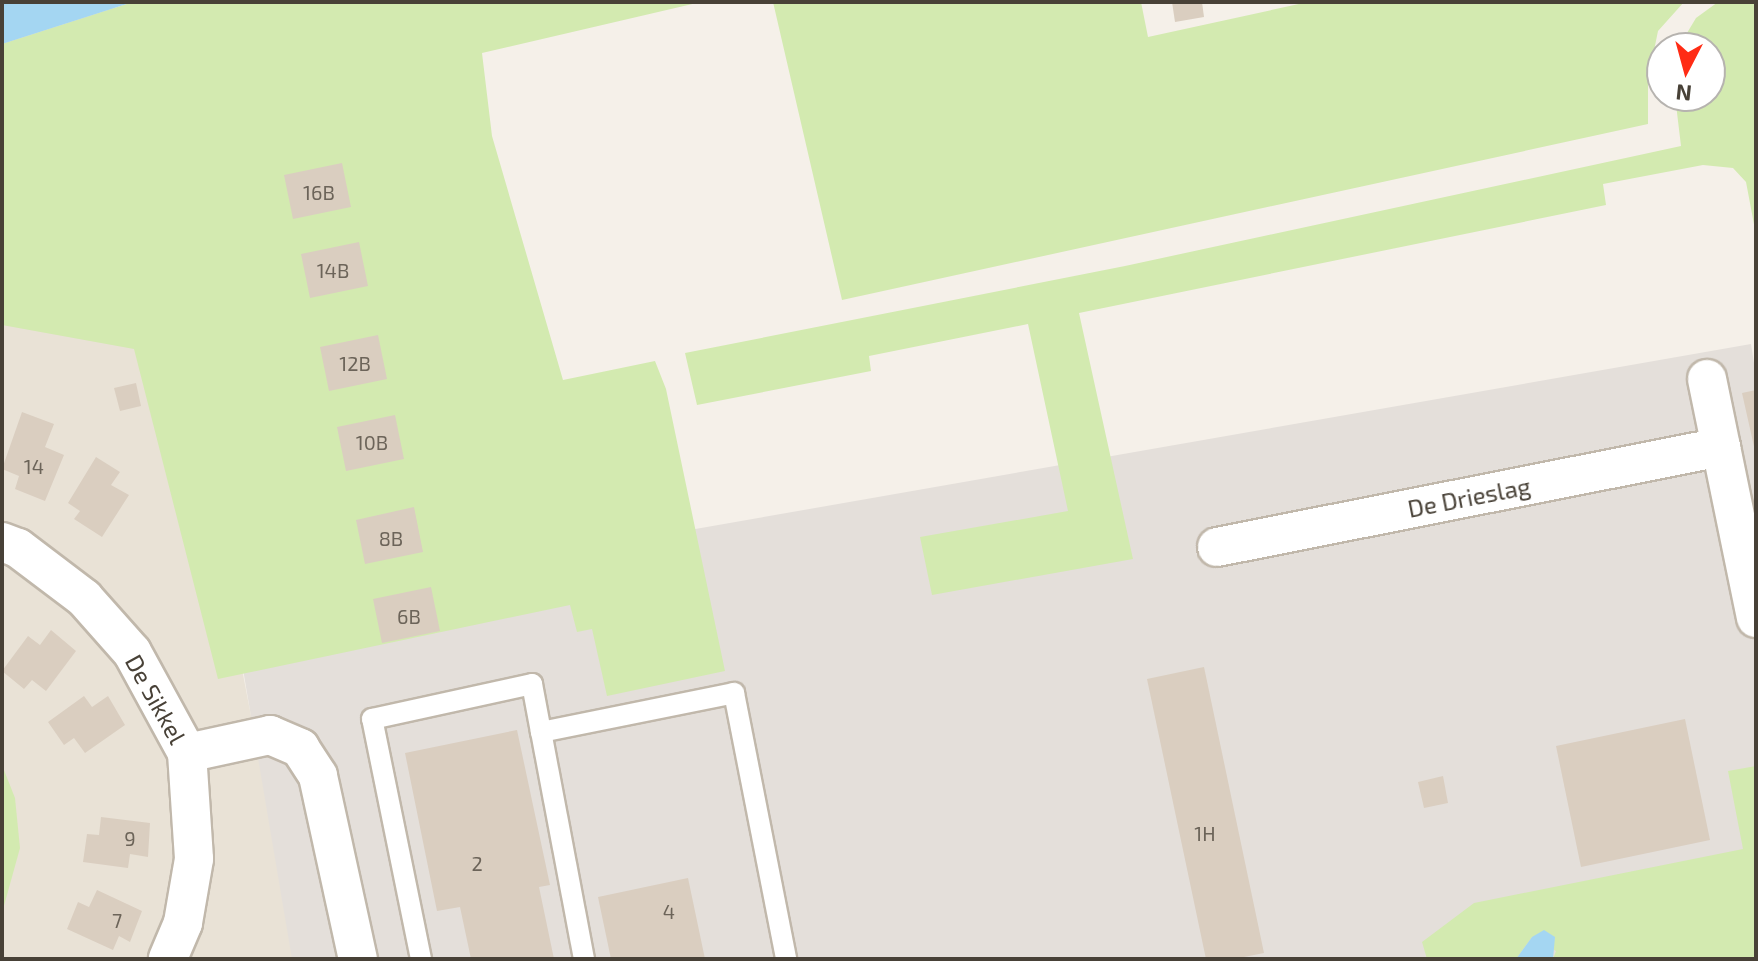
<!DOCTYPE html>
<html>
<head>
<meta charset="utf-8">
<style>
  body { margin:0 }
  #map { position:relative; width:1758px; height:961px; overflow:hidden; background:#f5f0e9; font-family:"Exo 2",sans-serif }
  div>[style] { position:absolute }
  .residential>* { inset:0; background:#e9e2d6 }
  .industrial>* { inset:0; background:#e4dfda }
  .green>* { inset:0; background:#d3eab0 }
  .water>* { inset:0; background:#a4d6f2 }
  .building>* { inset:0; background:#dacec0 }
  .roads { filter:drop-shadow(2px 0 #c1b8ab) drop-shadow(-2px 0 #c1b8ab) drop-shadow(0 2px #c1b8ab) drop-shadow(0 -2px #c1b8ab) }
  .service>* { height:20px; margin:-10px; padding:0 10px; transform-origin:10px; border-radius:10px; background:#fff }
  .minor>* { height:38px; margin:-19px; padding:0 19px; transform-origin:19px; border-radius:19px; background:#fff }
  span { translate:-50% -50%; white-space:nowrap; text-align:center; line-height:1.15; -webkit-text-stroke:6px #fff; paint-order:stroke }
  .number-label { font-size:20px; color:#6c6459 }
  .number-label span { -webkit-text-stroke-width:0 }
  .street-label { font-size:24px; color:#484137 }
  .frame { position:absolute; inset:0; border:4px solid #484137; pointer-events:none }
  .north { position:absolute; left:1646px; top:32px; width:80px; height:80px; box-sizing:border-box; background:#fff; border:2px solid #b6b3af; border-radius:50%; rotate:186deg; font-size:22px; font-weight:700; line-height:32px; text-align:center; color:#484137 }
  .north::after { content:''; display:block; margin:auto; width:28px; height:36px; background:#ff2c15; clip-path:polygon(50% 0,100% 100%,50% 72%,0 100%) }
</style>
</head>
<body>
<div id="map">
  <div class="residential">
    <i style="clip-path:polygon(2px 2px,113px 2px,298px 959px,2px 959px)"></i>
  </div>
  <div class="industrial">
    <i style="clip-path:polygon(1751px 344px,1756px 376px,1756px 959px,292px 959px,233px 610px)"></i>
  </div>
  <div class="green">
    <i style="clip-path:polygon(133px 2px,701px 2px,482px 53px,492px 136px,563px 380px,655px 361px,666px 389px,725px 671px,607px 696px,592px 629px,577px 632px,570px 605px,218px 679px,134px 349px,2px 325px,2px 44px)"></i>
    <i style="clip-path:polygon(773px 2px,1141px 2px,1148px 37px,1308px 2px,1684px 2px,1658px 31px,1648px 80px,1648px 124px,842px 300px)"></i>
    <i style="clip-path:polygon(1718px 2px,1756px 2px,1756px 235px,1746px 182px,1733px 168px,1703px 165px,1603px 184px,1606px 205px,1079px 313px,1133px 559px,932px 595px,920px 537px,1068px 511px,1028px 324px,869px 356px,871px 371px,697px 405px,685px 353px,1125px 266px,1681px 146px,1675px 96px,1710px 96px,1710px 48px,1678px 48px,1696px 18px)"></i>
    <i style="clip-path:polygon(2px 765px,15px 798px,20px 848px,2px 913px)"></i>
    <i style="clip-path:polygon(1756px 766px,1756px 959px,1553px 959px,1556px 951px,1532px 937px,1516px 959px,1427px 959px,1422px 942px,1474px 903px,1743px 849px,1728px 771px)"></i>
  </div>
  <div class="water">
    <i style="clip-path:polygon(2px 2px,133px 2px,2px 44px)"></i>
    <i style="clip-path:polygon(1544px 930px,1555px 937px,1553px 959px,1516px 959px,1532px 937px)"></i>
  </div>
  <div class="building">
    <i style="clip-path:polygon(1172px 2px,1202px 2px,1204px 17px,1175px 22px)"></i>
    <i style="clip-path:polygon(342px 163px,351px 207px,293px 219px,284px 175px)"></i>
    <i style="clip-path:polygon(359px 242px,368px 286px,310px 298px,301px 254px)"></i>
    <i style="clip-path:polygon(378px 335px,387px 379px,329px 391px,320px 347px)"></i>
    <i style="clip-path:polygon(136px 383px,141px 406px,120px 411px,114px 388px)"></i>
    <i style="clip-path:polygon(1756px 390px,1756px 451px,1755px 451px,1742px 393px)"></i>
    <i style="clip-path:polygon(22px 412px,54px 424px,45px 447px,64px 455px,45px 501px,15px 489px,19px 476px,2px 469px)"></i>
    <i style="clip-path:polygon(395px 415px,404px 459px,346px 471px,337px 427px)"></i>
    <i style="clip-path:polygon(96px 457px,120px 472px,111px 485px,129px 495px,102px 537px,74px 519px,80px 511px,68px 503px)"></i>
    <i style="clip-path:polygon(414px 507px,423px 552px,365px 564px,356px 520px)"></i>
    <i style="clip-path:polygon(431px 587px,440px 631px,382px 643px,373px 599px)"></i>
    <i style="clip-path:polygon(51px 630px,76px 651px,46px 691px,32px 680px,24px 689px,2px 671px,28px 636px,40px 645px)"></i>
    <i style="clip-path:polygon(1204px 667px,1264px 953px,1234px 959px,1206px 959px,1147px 679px)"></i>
    <i style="clip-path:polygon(84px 696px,92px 707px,108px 696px,125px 725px,85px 753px,74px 738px,64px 745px,48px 722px)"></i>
    <i style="clip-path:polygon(1685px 719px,1710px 840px,1581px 867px,1556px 746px)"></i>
    <i style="clip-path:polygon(517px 730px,550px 885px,539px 887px,554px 959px,471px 959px,460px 907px,437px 911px,405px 753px)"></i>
    <i style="clip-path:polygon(1443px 776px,1448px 803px,1424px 808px,1418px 782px)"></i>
    <i style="clip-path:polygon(101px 817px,150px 823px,148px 857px,130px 854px,128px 868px,83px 862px,87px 834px,99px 835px)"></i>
    <i style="clip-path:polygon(688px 878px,705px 959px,611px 959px,598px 897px)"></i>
    <i style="clip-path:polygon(97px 890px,142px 911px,130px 942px,119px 936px,113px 950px,67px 929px,78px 902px,89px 907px)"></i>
  </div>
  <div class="roads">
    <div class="service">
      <i style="left:421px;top:959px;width:245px;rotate:-101.5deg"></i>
      <i style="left:372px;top:719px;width:164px;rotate:-12.3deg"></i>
      <i style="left:532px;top:684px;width:49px;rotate:79.4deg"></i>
      <i style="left:584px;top:959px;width:231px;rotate:-100.7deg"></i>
      <i style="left:541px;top:732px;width:197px;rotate:-11.4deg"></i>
      <i style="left:734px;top:693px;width:271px;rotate:78.9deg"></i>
    </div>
    <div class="minor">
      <i style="left:1707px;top:379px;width:244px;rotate:78.4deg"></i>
      <i style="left:2px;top:542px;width:17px;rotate:21deg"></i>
      <i style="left:18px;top:548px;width:83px;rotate:37.1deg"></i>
      <i style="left:84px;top:598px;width:72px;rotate:48.4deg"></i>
      <i style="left:132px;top:652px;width:115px;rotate:61.4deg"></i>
      <i style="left:187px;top:753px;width:106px;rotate:86.2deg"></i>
      <i style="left:194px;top:859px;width:65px;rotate:99.8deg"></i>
      <i style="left:183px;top:923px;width:39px;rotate:113deg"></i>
      <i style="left:1217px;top:547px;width:514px;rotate:-11.22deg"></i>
      <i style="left:187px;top:753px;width:85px;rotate:-12.2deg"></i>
      <i style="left:270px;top:735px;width:33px;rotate:23deg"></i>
      <i style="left:300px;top:748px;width:33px;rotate:57deg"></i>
      <i style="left:318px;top:776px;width:187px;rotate:77.7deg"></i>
    </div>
  </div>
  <div class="number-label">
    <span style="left:319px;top:192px">16B</span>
    <span style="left:333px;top:270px">14B</span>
    <span style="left:355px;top:363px">12B</span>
    <span style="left:372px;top:442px">10B</span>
    <span style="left:34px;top:466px">14</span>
    <span style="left:391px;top:538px">8B</span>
    <span style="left:409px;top:616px">6B</span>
    <span style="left:1205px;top:833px">1H</span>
    <span style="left:130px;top:838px">9</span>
    <span style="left:477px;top:863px">2</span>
    <span style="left:669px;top:911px">4</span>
    <span style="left:117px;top:920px">7</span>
  </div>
  <div class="street-label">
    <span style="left:1469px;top:497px;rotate:-11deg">De Drieslag</span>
    <span style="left:156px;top:699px;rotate:61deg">De Sikkel</span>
  </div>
  <div class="frame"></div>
  <div class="north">N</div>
</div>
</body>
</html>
